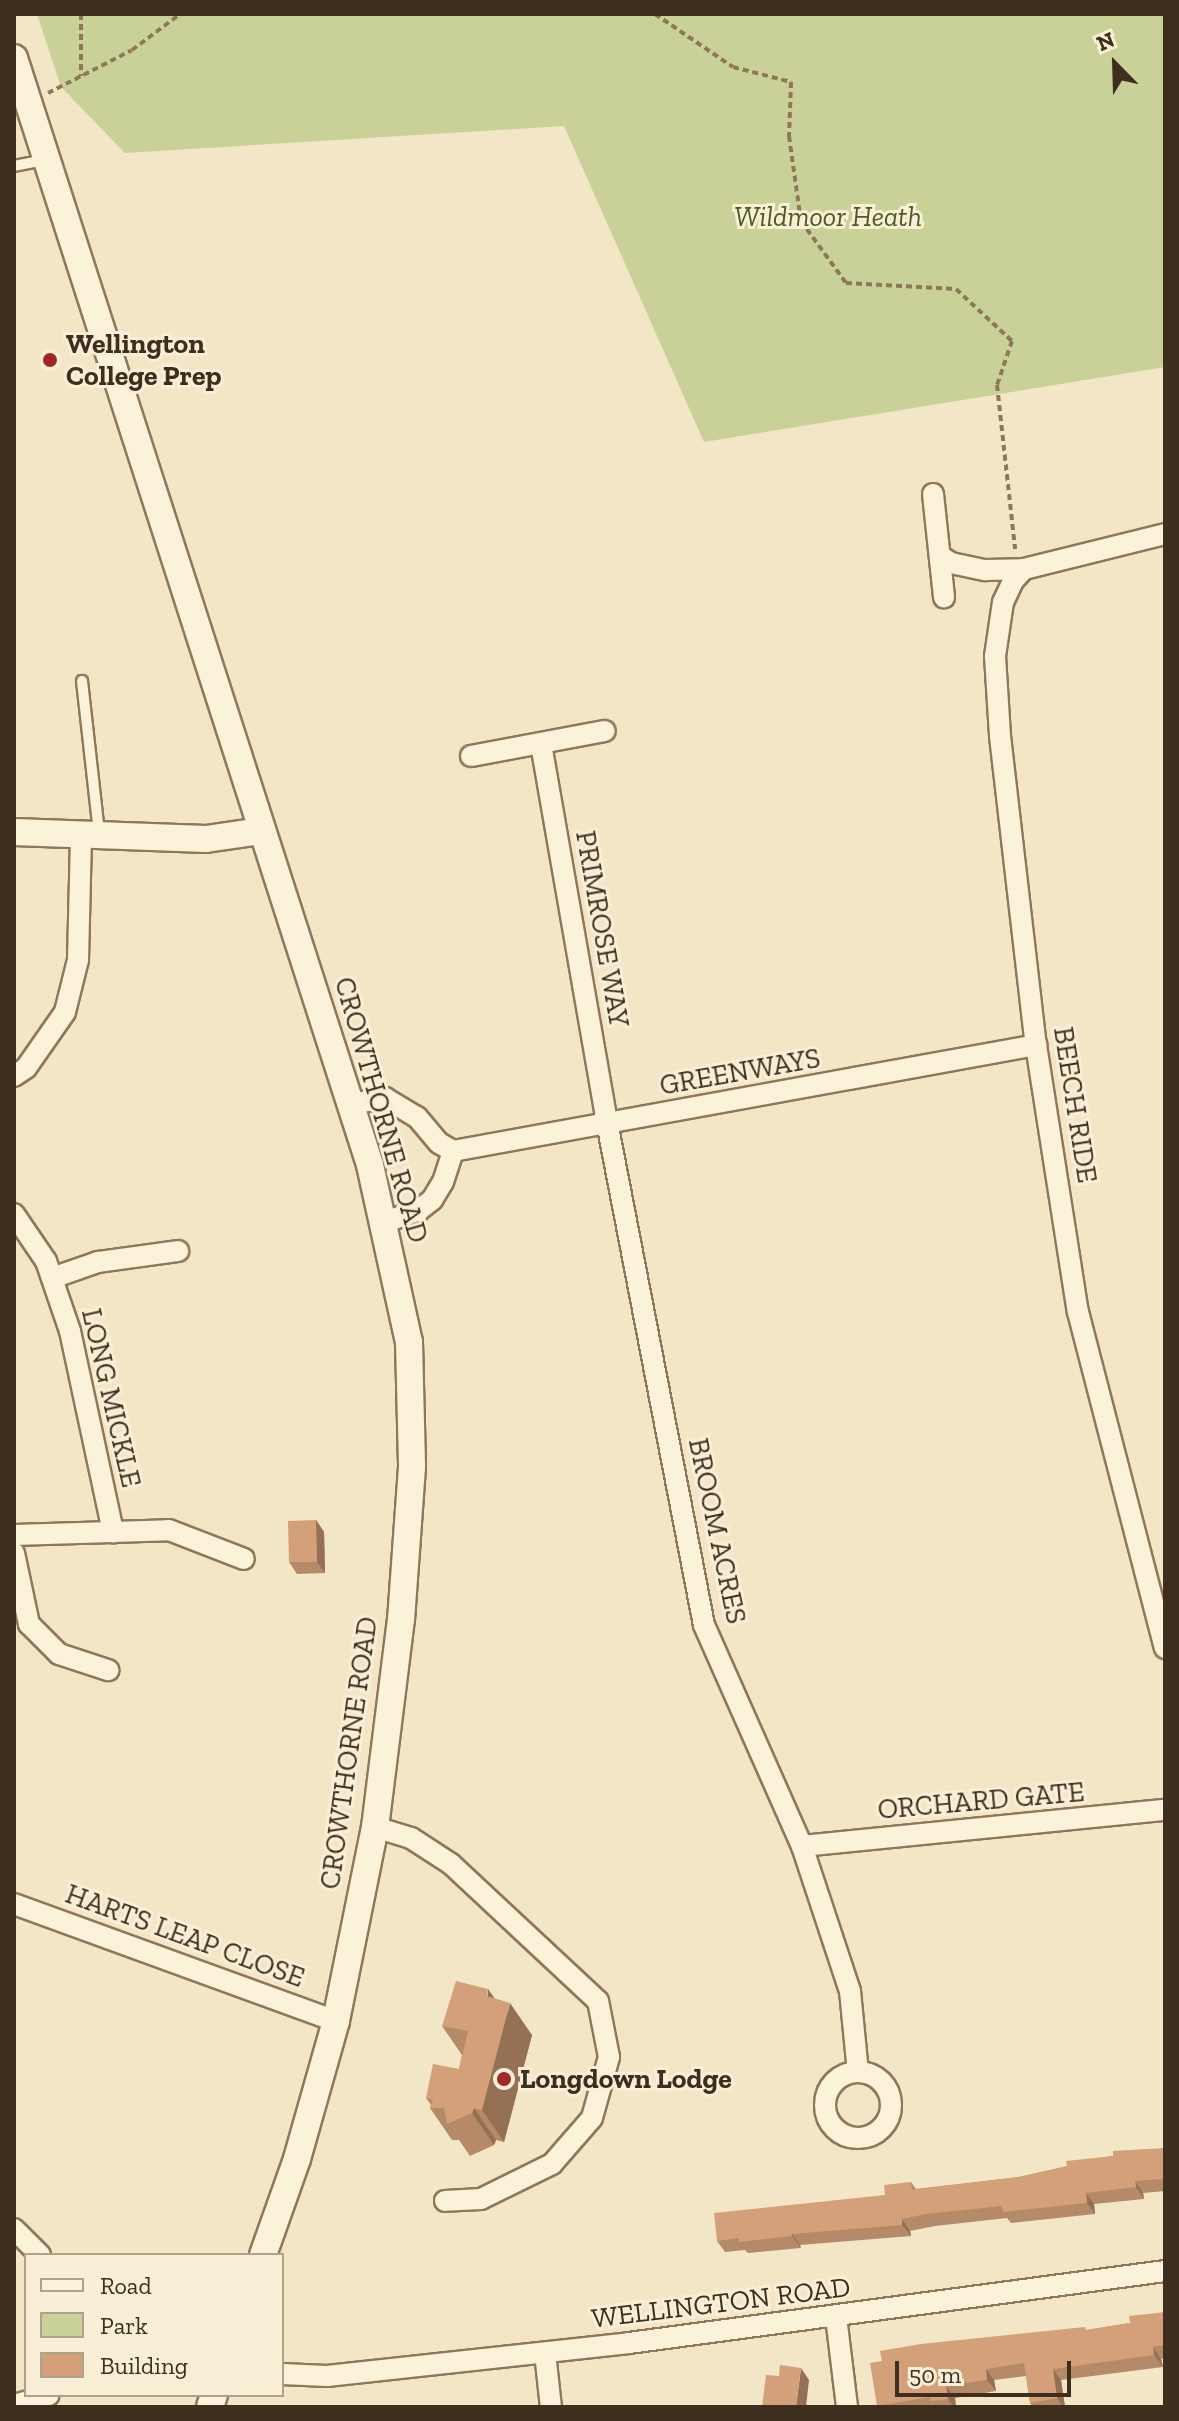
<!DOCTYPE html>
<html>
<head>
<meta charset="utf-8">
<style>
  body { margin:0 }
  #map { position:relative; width:1179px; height:2421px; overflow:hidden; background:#f2e6c6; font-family:"Zilla Slab",serif }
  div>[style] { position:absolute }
  .green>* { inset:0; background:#c9d198 }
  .path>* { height:4px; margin-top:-2px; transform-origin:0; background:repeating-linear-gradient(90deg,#8f7759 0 6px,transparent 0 10px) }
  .roads { filter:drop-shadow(2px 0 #8f7759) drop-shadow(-2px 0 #8f7759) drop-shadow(0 2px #8f7759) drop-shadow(0 -2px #8f7759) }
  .service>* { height:10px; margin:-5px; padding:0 5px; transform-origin:5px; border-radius:5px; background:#fbf2da }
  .minor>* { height:20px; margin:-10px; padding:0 10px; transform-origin:10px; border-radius:10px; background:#fbf2da }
  .minor>.ring { margin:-10px; padding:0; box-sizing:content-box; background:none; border:20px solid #fbf2da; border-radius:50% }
  .tertiary>* { height:26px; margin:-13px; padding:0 13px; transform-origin:13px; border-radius:13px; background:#fbf2da }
  .wall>* { inset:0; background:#b58a68 }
  .shaded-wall>* { inset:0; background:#947055 }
  .building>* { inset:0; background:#d3a079 }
  .dots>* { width:22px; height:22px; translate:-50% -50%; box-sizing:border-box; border:4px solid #f8efd6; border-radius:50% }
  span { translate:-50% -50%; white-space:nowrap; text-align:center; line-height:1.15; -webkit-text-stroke:6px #f8efd6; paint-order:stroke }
  .park-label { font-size:28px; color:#4c5c23; font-style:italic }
  .poi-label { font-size:28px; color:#3e2e1e; font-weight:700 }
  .left { translate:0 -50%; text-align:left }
  .street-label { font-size:28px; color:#3e2e1e }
  .frame { position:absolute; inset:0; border:16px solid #3e2e1e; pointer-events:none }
  .legend { position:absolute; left:24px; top:2253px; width:260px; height:144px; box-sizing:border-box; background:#f8efd6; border:2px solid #aea28c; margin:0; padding:10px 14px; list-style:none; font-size:24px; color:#3e2e1e }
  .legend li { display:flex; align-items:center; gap:16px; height:40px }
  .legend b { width:40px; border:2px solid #aea28c }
  .north { position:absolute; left:1075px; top:24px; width:80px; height:80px; -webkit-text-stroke:6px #f8efd6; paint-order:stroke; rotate:337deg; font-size:22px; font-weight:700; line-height:32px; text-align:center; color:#3e2e1e }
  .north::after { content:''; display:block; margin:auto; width:28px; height:36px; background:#3e2e1e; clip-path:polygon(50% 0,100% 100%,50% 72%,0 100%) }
  .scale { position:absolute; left:895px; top:2361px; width:176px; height:36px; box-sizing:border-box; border:4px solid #3e2e1e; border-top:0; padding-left:10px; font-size:24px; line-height:28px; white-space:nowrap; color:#3e2e1e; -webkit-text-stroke:6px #f8efd6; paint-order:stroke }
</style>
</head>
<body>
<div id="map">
  <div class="green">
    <i style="clip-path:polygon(37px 14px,1165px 14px,1165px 367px,704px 442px,564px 126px,125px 153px,61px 87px)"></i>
  </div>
  <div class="path">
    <i style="left:81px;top:14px;width:62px;rotate:90deg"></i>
    <i style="left:655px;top:14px;width:94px;rotate:34.2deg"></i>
    <i style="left:733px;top:67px;width:60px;rotate:14.5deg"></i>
    <i style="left:791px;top:82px;width:54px;rotate:92.1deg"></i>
    <i style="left:789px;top:136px;width:86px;rotate:82deg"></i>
    <i style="left:801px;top:221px;width:77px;rotate:54deg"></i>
    <i style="left:846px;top:283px;width:110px;rotate:3.1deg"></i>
    <i style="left:956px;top:289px;width:76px;rotate:42.9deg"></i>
    <i style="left:1012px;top:341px;width:46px;rotate:108.8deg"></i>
    <i style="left:997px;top:385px;width:165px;rotate:83.7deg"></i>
    <i style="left:48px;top:93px;width:94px;rotate:-27.1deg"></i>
    <i style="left:132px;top:50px;width:60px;rotate:-36.9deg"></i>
  </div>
  <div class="roads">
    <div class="service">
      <i style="left:14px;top:166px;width:31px;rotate:-11deg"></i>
      <i style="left:82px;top:681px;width:153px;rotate:83.6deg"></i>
    </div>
    <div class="minor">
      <i style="left:933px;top:494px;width:104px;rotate:83.9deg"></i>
      <i style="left:940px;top:556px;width:13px;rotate:32deg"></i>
      <i style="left:951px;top:563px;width:35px;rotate:12deg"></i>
      <i style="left:985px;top:570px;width:39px;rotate:-1deg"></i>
      <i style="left:1024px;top:569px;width:145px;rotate:-13.9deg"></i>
      <i style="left:1024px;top:569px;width:16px;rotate:133deg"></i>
      <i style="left:1013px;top:581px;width:23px;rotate:115deg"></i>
      <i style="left:1003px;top:602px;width:55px;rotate:98.4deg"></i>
      <i style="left:995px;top:656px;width:80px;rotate:86.4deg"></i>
      <i style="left:1000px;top:736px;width:311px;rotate:83.4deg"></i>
      <i style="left:1036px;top:1045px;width:270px;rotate:81.1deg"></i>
      <i style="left:1078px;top:1312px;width:347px;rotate:75.5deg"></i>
      <i style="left:541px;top:744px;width:374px;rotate:80.1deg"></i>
      <i style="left:605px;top:1112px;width:522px;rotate:79.08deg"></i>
      <i style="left:704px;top:1625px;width:242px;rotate:66.1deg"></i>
      <i style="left:802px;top:1846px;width:153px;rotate:71.7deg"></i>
      <i style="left:850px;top:1991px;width:81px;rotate:84.4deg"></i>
      <i style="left:471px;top:756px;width:136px;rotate:-10.6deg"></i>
      <i style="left:14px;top:1076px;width:14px;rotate:-34deg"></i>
      <i style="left:26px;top:1068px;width:68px;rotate:-55.1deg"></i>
      <i style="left:65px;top:1012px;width:54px;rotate:-76deg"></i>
      <i style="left:78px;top:960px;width:125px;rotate:-88.6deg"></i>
      <i style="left:351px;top:1104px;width:35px;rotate:-10deg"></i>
      <i style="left:385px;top:1098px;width:37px;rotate:31deg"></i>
      <i style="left:417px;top:1117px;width:34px;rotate:50deg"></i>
      <i style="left:439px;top:1143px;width:16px;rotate:30deg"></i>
      <i style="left:453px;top:1151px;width:593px;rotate:-10.3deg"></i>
      <i style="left:14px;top:1214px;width:57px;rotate:55.8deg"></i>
      <i style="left:46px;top:1261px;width:74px;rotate:71.1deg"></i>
      <i style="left:70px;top:1331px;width:206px;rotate:77.9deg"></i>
      <i style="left:385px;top:1222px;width:36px;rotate:-19deg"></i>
      <i style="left:419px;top:1210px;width:16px;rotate:-38deg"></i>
      <i style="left:432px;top:1200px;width:21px;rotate:-59deg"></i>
      <i style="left:443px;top:1182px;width:33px;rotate:-72deg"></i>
      <i style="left:52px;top:1278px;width:49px;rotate:-19.2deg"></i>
      <i style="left:98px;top:1262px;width:81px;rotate:-7.8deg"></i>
      <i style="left:14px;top:1535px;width:155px;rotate:-1.8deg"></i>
      <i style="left:169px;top:1530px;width:80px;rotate:21.1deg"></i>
      <i style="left:14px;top:1553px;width:73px;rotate:78.1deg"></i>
      <i style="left:29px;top:1624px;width:42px;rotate:45deg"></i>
      <i style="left:59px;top:1654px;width:52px;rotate:18.1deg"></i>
      <i style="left:375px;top:1827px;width:38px;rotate:17deg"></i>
      <i style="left:411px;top:1838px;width:48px;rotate:33deg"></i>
      <i style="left:451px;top:1864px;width:201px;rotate:43deg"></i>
      <i style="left:598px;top:2001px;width:57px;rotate:78.9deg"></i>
      <i style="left:609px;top:2057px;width:63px;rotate:105.6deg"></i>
      <i style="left:592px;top:2118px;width:61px;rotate:131deg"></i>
      <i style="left:552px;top:2164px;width:79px;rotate:153.8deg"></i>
      <i style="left:481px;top:2199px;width:36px;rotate:177deg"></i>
      <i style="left:802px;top:1846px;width:365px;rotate:-5.7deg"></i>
      <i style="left:14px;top:1904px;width:343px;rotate:20deg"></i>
      <i class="ring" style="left:825px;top:2072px;width:46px;height:46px"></i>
      <i style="left:14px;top:2229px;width:37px;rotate:45deg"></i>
      <i style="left:836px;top:2317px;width:91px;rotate:83deg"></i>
      <i style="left:545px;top:2353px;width:54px;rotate:83.7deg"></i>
      <i style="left:282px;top:2374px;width:45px;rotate:2.5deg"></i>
      <i style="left:327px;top:2376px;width:304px;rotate:-6.2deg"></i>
      <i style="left:629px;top:2343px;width:541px;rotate:-7.65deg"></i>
      <i style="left:14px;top:2405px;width:36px;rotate:-16deg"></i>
    </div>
    <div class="tertiary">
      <i style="left:14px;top:58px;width:1163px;rotate:72.17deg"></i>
      <i style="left:370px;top:1165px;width:181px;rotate:77.6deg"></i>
      <i style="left:409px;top:1342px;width:125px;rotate:88.6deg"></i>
      <i style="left:412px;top:1467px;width:152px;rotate:94.1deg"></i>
      <i style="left:401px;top:1619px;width:210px;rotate:97.1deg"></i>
      <i style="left:375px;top:1827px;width:198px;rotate:101.4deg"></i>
      <i style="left:336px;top:2021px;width:143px;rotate:105.8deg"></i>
      <i style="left:297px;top:2159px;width:102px;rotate:109.5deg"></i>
      <i style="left:14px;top:832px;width:192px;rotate:2.1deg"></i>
      <i style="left:206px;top:839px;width:56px;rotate:-8.3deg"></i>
      <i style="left:210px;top:2407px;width:13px;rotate:-72deg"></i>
    </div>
  </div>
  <div class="wall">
    <i style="clip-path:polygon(316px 1520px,324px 1532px,325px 1573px,297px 1574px,289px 1562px)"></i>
    <i style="clip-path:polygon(495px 1999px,532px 2035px,504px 2142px,496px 2140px,494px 2145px,470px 2156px,459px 2140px,452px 2140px,430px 2108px,431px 2105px,426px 2098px,459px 2069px,462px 2055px,442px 2026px)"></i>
    <i style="clip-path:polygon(1165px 2148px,1165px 2191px,1143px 2193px,1144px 2199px,1094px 2204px,1095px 2214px,1011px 2223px,1007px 2218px,935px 2226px,910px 2231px,911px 2236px,800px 2245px,801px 2248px,748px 2253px,745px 2250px,725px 2252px,717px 2241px,885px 2195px,911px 2182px,916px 2189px,1019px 2177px,1113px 2156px)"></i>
    <i style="clip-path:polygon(1165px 2312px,1165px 2358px,1161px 2359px,1163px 2367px,1061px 2380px,1065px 2407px,1033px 2407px,1030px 2403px,1026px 2376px,994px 2380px,996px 2391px,955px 2398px,956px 2407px,877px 2407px,877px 2406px,1087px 2330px,1130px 2323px)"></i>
  </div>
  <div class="shaded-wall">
    <i style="clip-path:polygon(316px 1520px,324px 1532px,325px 1573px,317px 1562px)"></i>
    <i style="clip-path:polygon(488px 1989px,507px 2016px,510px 2003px,532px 2035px,504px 2142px,482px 2110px)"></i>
    <i style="clip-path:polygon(474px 2108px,496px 2140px,494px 2145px,472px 2113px)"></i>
    <i style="clip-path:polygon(1135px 2181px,1143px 2193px,1144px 2199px,1136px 2187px)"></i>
    <i style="clip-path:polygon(1086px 2193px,1094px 2204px,1095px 2214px,1087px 2203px)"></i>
    <i style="clip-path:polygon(902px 2219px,910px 2231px,911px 2236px,902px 2225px)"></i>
    <i style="clip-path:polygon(792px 2234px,800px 2245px,801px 2248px,792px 2236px)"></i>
    <i style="clip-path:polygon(1153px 2347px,1161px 2359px,1163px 2367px,1154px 2355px)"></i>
    <i style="clip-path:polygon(801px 2368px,809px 2380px,806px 2407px,796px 2407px)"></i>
    <i style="clip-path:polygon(986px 2369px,994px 2380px,996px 2391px,987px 2380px)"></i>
    <i style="clip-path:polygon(1053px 2369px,1061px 2380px,1065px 2407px,1063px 2407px,1057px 2398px)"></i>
    <i style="clip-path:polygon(946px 2386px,955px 2398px,956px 2407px,954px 2407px,948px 2399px)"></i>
  </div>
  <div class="building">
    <i style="clip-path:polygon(316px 1520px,317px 1562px,289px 1562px,288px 1521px)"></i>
    <i style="clip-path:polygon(456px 1981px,488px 1989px,487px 1996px,510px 2003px,482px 2110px,474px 2108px,472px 2113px,447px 2124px,444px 2108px,430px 2108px,433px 2100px,426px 2098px,433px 2064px,459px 2069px,468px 2031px,442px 2026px)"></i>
    <i style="clip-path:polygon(1165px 2148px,1165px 2179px,1135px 2181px,1136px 2187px,1086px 2193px,1087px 2203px,1003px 2212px,1002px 2206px,926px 2214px,902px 2219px,902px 2225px,792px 2234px,792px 2236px,739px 2242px,739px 2238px,717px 2241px,714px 2213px,885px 2195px,884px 2185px,911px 2182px,912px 2190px,1019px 2177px,1067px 2166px,1066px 2161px,1113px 2156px,1113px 2151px)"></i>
    <i style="clip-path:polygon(1165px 2312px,1165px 2345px,1153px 2347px,1154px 2355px,1053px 2369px,1057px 2398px,1030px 2403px,1024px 2363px,986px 2369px,987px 2380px,946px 2386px,948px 2399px,931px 2401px,930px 2397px,877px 2406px,870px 2363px,882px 2361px,880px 2351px,921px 2344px,1085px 2327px,1086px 2330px,1130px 2323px,1129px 2316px)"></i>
    <i style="clip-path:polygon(780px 2365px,801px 2368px,796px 2407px,762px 2407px,766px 2375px,779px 2376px)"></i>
  </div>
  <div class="dots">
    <i style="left:50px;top:360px;background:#a32724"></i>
    <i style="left:504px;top:2079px;background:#a32724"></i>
  </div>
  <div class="park-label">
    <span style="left:828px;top:217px">Wildmoor Heath</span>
  </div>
  <div class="poi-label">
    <span class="left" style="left:66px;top:360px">Wellington<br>College Prep</span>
    <span class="left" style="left:520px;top:2079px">Longdown Lodge</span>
  </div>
  <div class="street-label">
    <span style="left:602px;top:929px;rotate:80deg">PRIMROSE WAY</span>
    <span style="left:740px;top:1072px;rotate:-10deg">GREENWAYS</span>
    <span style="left:1075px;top:1105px;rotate:81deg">BEECH RIDE</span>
    <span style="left:381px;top:1110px;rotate:74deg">CROWTHORNE ROAD</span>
    <span style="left:111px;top:1398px;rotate:77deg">LONG MICKLE</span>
    <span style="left:717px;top:1531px;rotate:78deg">BROOM ACRES</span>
    <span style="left:349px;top:1753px;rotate:-82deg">CROWTHORNE ROAD</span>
    <span style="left:981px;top:1801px;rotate:-5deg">ORCHARD GATE</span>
    <span style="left:185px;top:1936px;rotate:20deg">HARTS LEAP CLOSE</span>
    <span style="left:721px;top:2303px;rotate:-7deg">WELLINGTON ROAD</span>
  </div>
  <div class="frame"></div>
  <ul class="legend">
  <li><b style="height:10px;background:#fbf2da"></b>Road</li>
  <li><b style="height:22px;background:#c9d198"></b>Park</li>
  <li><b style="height:22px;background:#d3a079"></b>Building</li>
  </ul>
  <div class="north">N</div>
  <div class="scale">50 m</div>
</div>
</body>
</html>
